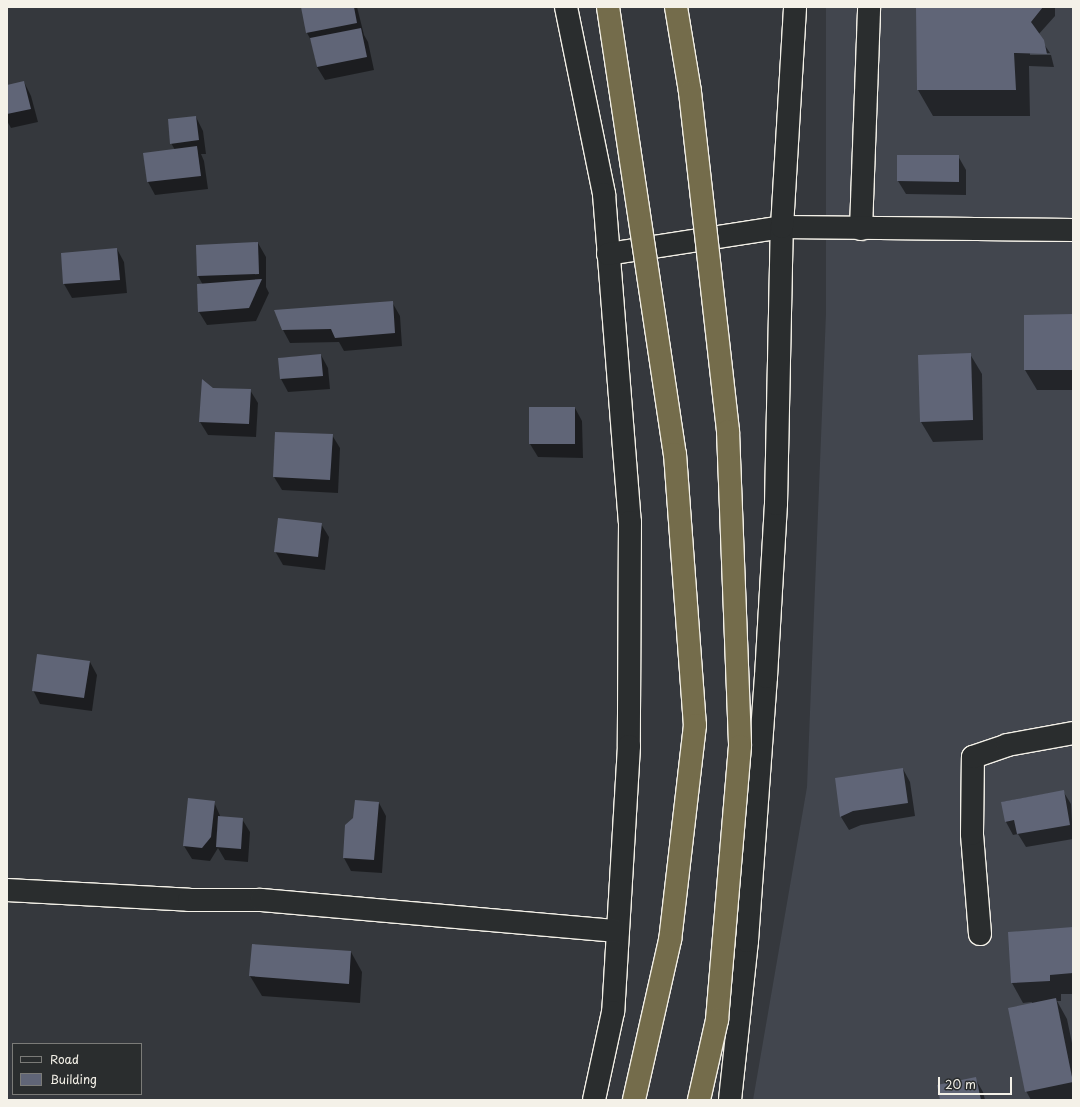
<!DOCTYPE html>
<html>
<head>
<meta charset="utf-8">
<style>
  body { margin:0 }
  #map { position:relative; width:1080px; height:1107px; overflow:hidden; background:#35383d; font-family:"Playpen Sans",sans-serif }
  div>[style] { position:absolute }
  .built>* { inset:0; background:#42464e }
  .shadow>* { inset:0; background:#0007 }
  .building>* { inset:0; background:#606577 }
  .roads { filter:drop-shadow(1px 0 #f4f1e8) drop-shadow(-1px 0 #f4f1e8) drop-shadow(0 1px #f4f1e8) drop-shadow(0 -1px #f4f1e8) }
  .minor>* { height:22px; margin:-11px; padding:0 11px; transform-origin:11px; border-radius:11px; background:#2a2d2e }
  .bridges { filter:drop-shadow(1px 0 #f4f1e8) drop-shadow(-1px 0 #f4f1e8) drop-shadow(0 1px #f4f1e8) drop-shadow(0 -1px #f4f1e8) }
  .highway-bridge>* { height:22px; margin:-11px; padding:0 11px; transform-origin:11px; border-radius:11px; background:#746c4b }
  span { translate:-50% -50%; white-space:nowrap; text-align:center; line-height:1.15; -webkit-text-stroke:3px #2a2d2e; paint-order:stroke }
  .frame { position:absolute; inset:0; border:8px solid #f4f1e8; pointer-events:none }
  .legend { position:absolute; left:12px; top:1043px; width:130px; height:52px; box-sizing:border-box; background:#2a2d2e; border:1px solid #7b7b78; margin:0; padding:5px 7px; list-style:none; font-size:12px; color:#f4f1e8 }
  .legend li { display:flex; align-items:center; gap:8px; height:20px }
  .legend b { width:20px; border:1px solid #7b7b78 }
  .scale { position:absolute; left:938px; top:1077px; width:74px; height:18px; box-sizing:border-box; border:2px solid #f4f1e8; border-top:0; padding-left:5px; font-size:12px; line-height:14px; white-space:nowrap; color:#f4f1e8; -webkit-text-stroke:3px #2a2d2e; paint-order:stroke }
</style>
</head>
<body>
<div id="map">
  <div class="built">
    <i style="clip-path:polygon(826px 7px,1073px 7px,1073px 1100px,753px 1100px,807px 787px,826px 313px)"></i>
  </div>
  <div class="shadow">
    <i style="clip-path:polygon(306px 7px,357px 7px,364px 35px,368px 42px,374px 70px,325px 80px,317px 67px,312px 42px,307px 33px,302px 8px)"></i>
    <i style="clip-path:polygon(917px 7px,1055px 7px,1055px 16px,1038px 35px,1050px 53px,1030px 53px,1030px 55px,1051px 55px,1054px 67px,1029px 66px,1030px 116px,933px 116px,918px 90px)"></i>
    <i style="clip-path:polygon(24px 82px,31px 96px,38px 122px,11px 128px,7px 121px,7px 86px)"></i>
    <i style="clip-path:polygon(196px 117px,203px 131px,206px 154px,201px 154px,204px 161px,208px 189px,155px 195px,148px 182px,175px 150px,171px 143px)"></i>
    <i style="clip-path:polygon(958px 156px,966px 170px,966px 195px,906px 194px,898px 181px)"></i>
    <i style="clip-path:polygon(258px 243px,266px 257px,266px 287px,269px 293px,256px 321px,207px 325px,199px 312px,203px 285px,198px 276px)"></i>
    <i style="clip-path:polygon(117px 249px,124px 262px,127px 293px,72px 298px,64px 284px,62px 254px)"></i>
    <i style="clip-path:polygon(392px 302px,400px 316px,402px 346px,344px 351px,339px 342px,290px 343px,283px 330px)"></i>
    <i style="clip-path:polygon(1073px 315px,1073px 390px,1037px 390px,1025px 370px)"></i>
    <i style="clip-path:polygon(970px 354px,982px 374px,983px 440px,933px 442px,921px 422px)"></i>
    <i style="clip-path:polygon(321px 355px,328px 368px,330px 389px,288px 392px,281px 379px,279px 358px)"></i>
    <i style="clip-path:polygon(213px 389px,250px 390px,258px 403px,256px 437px,208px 435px,200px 422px)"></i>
    <i style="clip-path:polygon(575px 408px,582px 421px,583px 458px,538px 457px,530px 444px)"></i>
    <i style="clip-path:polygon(332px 435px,340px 448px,338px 493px,282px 490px,274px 477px)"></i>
    <i style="clip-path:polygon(321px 524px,329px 537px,325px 570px,283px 565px,275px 551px)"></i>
    <i style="clip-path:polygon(90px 662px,97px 675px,92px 711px,40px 704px,33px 690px)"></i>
    <i style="clip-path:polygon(903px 769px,910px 782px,915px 816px,861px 825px,849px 830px,841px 817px,836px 779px)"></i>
    <i style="clip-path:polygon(1063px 791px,1071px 804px,1073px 839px,1026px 847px,1018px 834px,1013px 835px,1006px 822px,1002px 802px)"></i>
    <i style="clip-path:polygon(214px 802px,221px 818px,242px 819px,250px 832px,248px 862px,225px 860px,218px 848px,210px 861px,192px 859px,184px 846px)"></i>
    <i style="clip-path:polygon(379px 803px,386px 816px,382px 873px,351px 871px,344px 858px)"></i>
    <i style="clip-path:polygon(1073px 928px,1073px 994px,1061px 994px,1061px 1001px,1057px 1001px,1067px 1019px,1073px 1048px,1073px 1100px,1031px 1100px,1026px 1091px,1032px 1002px,1023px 1003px,1012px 983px)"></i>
    <i style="clip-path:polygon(351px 952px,362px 972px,360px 1003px,262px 996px,250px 976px)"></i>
    <i style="clip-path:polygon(975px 1078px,983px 1092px,985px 1100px,941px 1100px)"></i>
  </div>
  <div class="building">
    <i style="clip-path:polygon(301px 7px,354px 7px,357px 23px,306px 33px)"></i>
    <i style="clip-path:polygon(916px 7px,1043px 7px,1031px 22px,1044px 40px,1047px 54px,1014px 53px,1016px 90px,917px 90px)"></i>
    <i style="clip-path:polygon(361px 28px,367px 57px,317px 67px,310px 38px)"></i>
    <i style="clip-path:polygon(24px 81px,31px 109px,7px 114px,7px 85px)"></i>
    <i style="clip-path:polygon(196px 116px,199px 140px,170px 144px,168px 119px)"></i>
    <i style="clip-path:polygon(197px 146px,201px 176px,147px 182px,143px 153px)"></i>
    <i style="clip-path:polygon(897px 155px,959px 155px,959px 182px,897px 181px)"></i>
    <i style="clip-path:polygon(258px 242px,259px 274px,197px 276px,196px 245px)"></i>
    <i style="clip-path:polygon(117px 248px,120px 280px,63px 284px,61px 253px)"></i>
    <i style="clip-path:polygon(262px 279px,249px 308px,198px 312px,197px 284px)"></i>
    <i style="clip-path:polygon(393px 301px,395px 333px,335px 338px,331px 329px,282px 330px,274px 310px)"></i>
    <i style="clip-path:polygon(1073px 314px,1073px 370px,1024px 370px,1024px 315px)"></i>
    <i style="clip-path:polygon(971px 353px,973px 420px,920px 422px,918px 355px)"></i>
    <i style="clip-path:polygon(321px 354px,323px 376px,280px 379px,278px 358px)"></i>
    <i style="clip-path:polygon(202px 379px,213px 388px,251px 389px,249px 424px,199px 422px)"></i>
    <i style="clip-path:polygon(529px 407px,575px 407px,575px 444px,529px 444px)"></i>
    <i style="clip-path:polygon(275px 432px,333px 434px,330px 480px,273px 477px)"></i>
    <i style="clip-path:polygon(278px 518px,322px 523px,318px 557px,274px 552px)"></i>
    <i style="clip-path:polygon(37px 654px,90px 661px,84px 698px,32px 691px)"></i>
    <i style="clip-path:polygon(903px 768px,908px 803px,853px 811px,840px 817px,835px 778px)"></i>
    <i style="clip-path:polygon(1064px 790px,1070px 825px,1017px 834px,1014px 820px,1005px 822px,1001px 802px)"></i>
    <i style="clip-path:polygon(188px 798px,215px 801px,211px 837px,202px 848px,183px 846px)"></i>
    <i style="clip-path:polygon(355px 800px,379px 802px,374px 860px,343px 858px,345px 825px,353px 818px)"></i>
    <i style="clip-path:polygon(218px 816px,243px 818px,241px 849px,216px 847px)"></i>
    <i style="clip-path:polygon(1073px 927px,1073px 973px,1050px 975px,1050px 981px,1011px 983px,1008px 932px)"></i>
    <i style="clip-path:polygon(252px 944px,351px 951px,349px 984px,249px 976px)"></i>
    <i style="clip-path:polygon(1056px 998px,1073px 1082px,1025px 1092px,1008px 1008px)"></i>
    <i style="clip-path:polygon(976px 1077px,981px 1100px,940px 1100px,937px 1085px)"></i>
  </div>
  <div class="roads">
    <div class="minor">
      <i style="left:566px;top:7px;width:191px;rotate:78.5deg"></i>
      <i style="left:604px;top:194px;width:329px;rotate:85.5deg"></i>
      <i style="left:630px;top:522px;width:224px;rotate:90.3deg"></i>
      <i style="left:629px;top:746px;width:266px;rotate:93.4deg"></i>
      <i style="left:613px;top:1012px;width:90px;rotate:102.2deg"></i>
      <i style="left:861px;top:229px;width:222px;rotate:-87.9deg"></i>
      <i style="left:608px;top:254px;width:176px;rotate:-8.8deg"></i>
      <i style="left:782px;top:227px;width:291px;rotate:0.6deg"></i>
      <i style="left:7px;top:890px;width:182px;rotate:3.1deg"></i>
      <i style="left:189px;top:900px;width:72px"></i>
      <i style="left:261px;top:900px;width:358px;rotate:5deg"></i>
      <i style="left:980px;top:934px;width:100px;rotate:-94.6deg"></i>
      <i style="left:972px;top:834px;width:77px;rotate:-89.3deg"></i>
      <i style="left:973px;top:757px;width:36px;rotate:-19deg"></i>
      <i style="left:1007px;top:745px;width:67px;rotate:-10.3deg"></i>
      <i style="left:730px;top:1100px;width:160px;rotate:-83.9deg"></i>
      <i style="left:747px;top:941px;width:265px;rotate:-85.9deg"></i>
      <i style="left:766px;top:677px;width:173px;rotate:-86.7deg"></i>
      <i style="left:776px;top:504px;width:277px;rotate:-88.8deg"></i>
      <i style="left:782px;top:227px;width:220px;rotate:-86.6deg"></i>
    </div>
  </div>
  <div class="bridges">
    <div class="highway-bridge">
      <i style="left:608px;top:7px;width:452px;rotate:81.5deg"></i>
      <i style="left:675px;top:454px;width:272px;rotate:85.8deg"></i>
      <i style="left:695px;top:725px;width:216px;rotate:96.6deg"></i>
      <i style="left:670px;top:940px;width:164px;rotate:102.7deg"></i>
      <i style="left:676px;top:7px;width:86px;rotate:80.6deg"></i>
      <i style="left:690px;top:92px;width:341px;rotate:83.6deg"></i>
      <i style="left:728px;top:431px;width:315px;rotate:87.8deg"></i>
      <i style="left:740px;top:746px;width:275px;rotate:94.8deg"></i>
      <i style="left:717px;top:1020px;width:82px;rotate:102.7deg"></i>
    </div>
  </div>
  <div class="frame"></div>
  <ul class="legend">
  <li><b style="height:5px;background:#2a2d2e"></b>Road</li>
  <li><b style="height:11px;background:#606577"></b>Building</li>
  </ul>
  <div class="scale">20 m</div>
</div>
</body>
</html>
